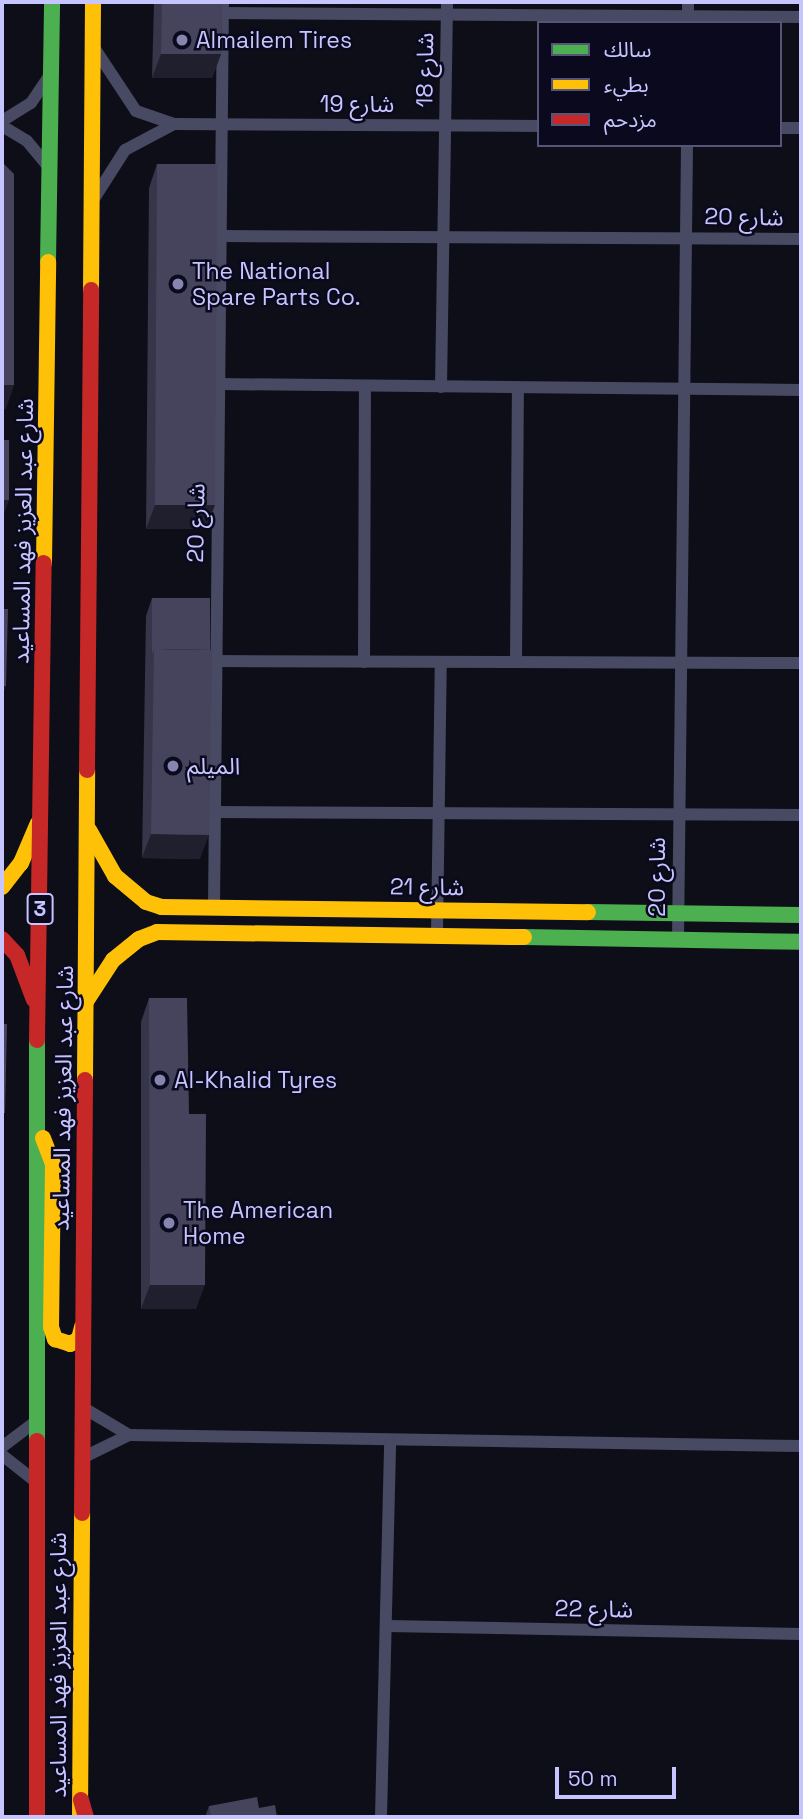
<!DOCTYPE html>
<html>
<head>
<meta charset="utf-8">
<style>
  body { margin:0 }
  #map { position:relative; width:803px; height:1819px; overflow:hidden; background:#0e0e18; font-family:"Space Grotesk","Noto Sans Arabic",sans-serif }
  div>[style] { position:absolute }
  .street>* { height:12px; margin:-6px; padding:0 6px; transform-origin:6px; border-radius:6px; background:#484962 }
  .fast>* { height:16px; margin:-8px; padding:0 8px; transform-origin:8px; border-radius:8px; background:#4caf50 }
  .slow>* { height:16px; margin:-8px; padding:0 8px; transform-origin:8px; border-radius:8px; background:#ffc107 }
  .jam>* { height:16px; margin:-8px; padding:0 8px; transform-origin:8px; border-radius:8px; background:#c62828 }
  .wall>* { inset:0; background:#36354a }
  .shaded-wall>* { inset:0; background:#1f1f2e }
  .building>* { inset:0; background:#46445d }
  .dots>* { width:19px; height:19px; translate:-50% -50%; box-sizing:border-box; border:4px solid #0b091d; border-radius:50% }
  span { translate:-50% -50%; white-space:nowrap; text-align:center; line-height:1.15; -webkit-text-stroke:5px #0b091d; paint-order:stroke }
  .shield-label span { padding:2px 5px; background:#0b091d; border:2px solid; border-radius:5px; -webkit-text-stroke-width:0 }
  .shield-label { font-size:21px; color:#c7c5ff; font-weight:700 }
  .poi-label { font-size:23px; color:#c7c5ff }
  .left { translate:0 -50%; text-align:left }
  .street-label { font-size:23px; color:#c7c5ff }
  .frame { position:absolute; inset:0; border:4px solid #c7c5ff; pointer-events:none }
  .legend { position:absolute; left:537px; top:21px; width:245px; height:126px; box-sizing:border-box; background:#0b091d; border:2px solid #565477; margin:0; padding:9px 12px; list-style:none; font-size:21px; color:#c7c5ff }
  .legend li { display:flex; align-items:center; gap:14px; height:35px }
  .legend b { width:35px; border:2px solid #565477 }
  .scale { position:absolute; left:555px; top:1767px; width:121px; height:32px; box-sizing:border-box; border:4px solid #c7c5ff; border-top:0; padding-left:9px; font-size:21px; line-height:24px; white-space:nowrap; color:#c7c5ff; -webkit-text-stroke:5px #0b091d; paint-order:stroke }
</style>
</head>
<body>
<div id="map">
  <div class="street">
    <i style="left:223px;top:13px;width:578px;rotate:0.4deg"></i>
    <i style="left:688px;top:22px;width:20px;rotate:-90deg"></i>
    <i style="left:95px;top:49px;width:74px;rotate:56.5deg"></i>
    <i style="left:136px;top:111px;width:40px;rotate:18.9deg"></i>
    <i style="left:174px;top:124px;width:365px;rotate:0.3deg"></i>
    <i style="left:2px;top:121px;width:34px;rotate:-32deg"></i>
    <i style="left:31px;top:103px;width:30px;rotate:-56deg"></i>
    <i style="left:2px;top:126px;width:29px;rotate:31deg"></i>
    <i style="left:27px;top:141px;width:33px;rotate:50deg"></i>
    <i style="left:780px;top:128px;width:21px"></i>
    <i style="left:95px;top:197px;width:56px;rotate:-57.4deg"></i>
    <i style="left:125px;top:150px;width:55px;rotate:-28deg"></i>
    <i style="left:220px;top:236px;width:581px;rotate:0.3deg"></i>
    <i style="left:219px;top:384px;width:582px;rotate:0.59deg"></i>
    <i style="left:441px;top:387px;width:385px;rotate:-89.1deg"></i>
    <i style="left:216px;top:661px;width:585px;rotate:0.2deg"></i>
    <i style="left:364px;top:662px;width:276px;rotate:-89.8deg"></i>
    <i style="left:516px;top:662px;width:274px;rotate:-89.6deg"></i>
    <i style="left:214px;top:812px;width:587px;rotate:0.29deg"></i>
    <i style="left:214px;top:906px;width:904px;rotate:-89.43deg"></i>
    <i style="left:437px;top:934px;width:272px;rotate:-89.2deg"></i>
    <i style="left:678px;top:940px;width:795px;rotate:-89.35deg"></i>
    <i style="left:82px;top:1407px;width:55px;rotate:30.8deg"></i>
    <i style="left:129px;top:1435px;width:672px;rotate:0.94deg"></i>
    <i style="left:2px;top:1447px;width:41px;rotate:-37.1deg"></i>
    <i style="left:2px;top:1455px;width:42px;rotate:38.2deg"></i>
    <i style="left:82px;top:1458px;width:52px;rotate:-26.1deg"></i>
    <i style="left:387px;top:1626px;width:414px;rotate:1.1deg"></i>
    <i style="left:381px;top:1817px;width:375px;rotate:-88.6deg"></i>
  </div>
  <div class="fast">
    <i style="left:48px;top:262px;width:260px;rotate:-89.1deg"></i>
    <i style="left:588px;top:912px;width:213px;rotate:0.8deg"></i>
    <i style="left:524px;top:937px;width:277px;rotate:1deg"></i>
    <i style="left:37px;top:1040px;width:401px;rotate:90deg"></i>
  </div>
  <div class="slow">
    <i style="left:91px;top:290px;width:288px;rotate:-89.6deg"></i>
    <i style="left:44px;top:563px;width:301px;rotate:-89.2deg"></i>
    <i style="left:89px;top:830px;width:53px;rotate:60.5deg"></i>
    <i style="left:115px;top:876px;width:40px;rotate:40deg"></i>
    <i style="left:146px;top:902px;width:16px;rotate:18deg"></i>
    <i style="left:161px;top:907px;width:427px;rotate:0.7deg"></i>
    <i style="left:2px;top:887px;width:31px;rotate:-52deg"></i>
    <i style="left:21px;top:863px;width:43px;rotate:-67deg"></i>
    <i style="left:87px;top:1000px;width:48px;rotate:-57deg"></i>
    <i style="left:113px;top:960px;width:33px;rotate:-39deg"></i>
    <i style="left:139px;top:939px;width:19px;rotate:-21deg"></i>
    <i style="left:157px;top:932px;width:367px;rotate:0.8deg"></i>
    <i style="left:85px;top:1080px;width:310px;rotate:-89.6deg"></i>
    <i style="left:43px;top:1138px;width:28px;rotate:69deg"></i>
    <i style="left:53px;top:1164px;width:163px;rotate:90.7deg"></i>
    <i style="left:51px;top:1327px;width:13px;rotate:72deg"></i>
    <i style="left:55px;top:1339px;width:16px;rotate:18deg"></i>
    <i style="left:70px;top:1344px;width:10px;rotate:-29deg"></i>
    <i style="left:79px;top:1339px;width:12px;rotate:-76deg"></i>
    <i style="left:80px;top:1815px;width:302px;rotate:-89.6deg"></i>
  </div>
  <div class="jam">
    <i style="left:87px;top:770px;width:480px;rotate:-89.5deg"></i>
    <i style="left:2px;top:939px;width:22px;rotate:47deg"></i>
    <i style="left:17px;top:955px;width:48px;rotate:69.3deg"></i>
    <i style="left:37px;top:1040px;width:477px;rotate:-89.2deg"></i>
    <i style="left:37px;top:1441px;width:376px;rotate:90deg"></i>
    <i style="left:82px;top:1513px;width:433px;rotate:-89.6deg"></i>
    <i style="left:81px;top:1800px;width:18px;rotate:74deg"></i>
  </div>
  <div class="wall">
    <i style="clip-path:polygon(154px 2px,222px 2px,221px 54px,212px 78px,152px 78px)"></i>
    <i style="clip-path:polygon(157px 164px,206px 529px,146px 529px,149px 188px)"></i>
    <i style="clip-path:polygon(152px 598px,200px 859px,142px 858px,146px 616px)"></i>
    <i style="clip-path:polygon(149px 998px,189px 1114px,196px 1309px,141px 1309px,141px 1022px)"></i>
    <i style="clip-path:polygon(209px 1806px,259px 1808px,277px 1817px,205px 1817px)"></i>
  </div>
  <div class="shaded-wall">
    <i style="clip-path:polygon(161px 54px,221px 54px,212px 78px,152px 78px)"></i>
    <i style="clip-path:polygon(2px 385px,14px 385px,6px 409px,2px 409px)"></i>
    <i style="clip-path:polygon(2px 500px,9px 500px,2px 520px)"></i>
    <i style="clip-path:polygon(155px 505px,215px 505px,206px 529px,146px 529px)"></i>
    <i style="clip-path:polygon(2px 686px,6px 686px,2px 699px)"></i>
    <i style="clip-path:polygon(151px 834px,209px 835px,200px 859px,142px 858px)"></i>
    <i style="clip-path:polygon(150px 1285px,205px 1285px,196px 1309px,141px 1309px)"></i>
  </div>
  <div class="building">
    <i style="clip-path:polygon(162px 2px,222px 2px,221px 54px,161px 54px)"></i>
    <i style="clip-path:polygon(2px 162px,14px 174px,14px 385px,2px 385px)"></i>
    <i style="clip-path:polygon(157px 164px,217px 164px,215px 505px,155px 505px)"></i>
    <i style="clip-path:polygon(2px 440px,9px 440px,9px 500px,2px 500px)"></i>
    <i style="clip-path:polygon(152px 598px,210px 598px,210px 650px,154px 649px,152px 655px)"></i>
    <i style="clip-path:polygon(2px 609px,8px 609px,6px 686px,2px 686px)"></i>
    <i style="clip-path:polygon(154px 649px,212px 650px,209px 835px,151px 834px)"></i>
    <i style="clip-path:polygon(149px 998px,187px 998px,189px 1114px,206px 1114px,205px 1285px,150px 1285px)"></i>
    <i style="clip-path:polygon(2px 1024px,7px 1024px,5px 1113px,2px 1113px)"></i>
    <i style="clip-path:polygon(2px 1119px,4px 1119px,2px 1296px)"></i>
    <i style="clip-path:polygon(257px 1797px,259px 1808px,275px 1805px,277px 1817px,211px 1817px,209px 1806px)"></i>
  </div>
  <div class="dots">
    <i style="left:182px;top:40px;background:#8685ae"></i>
    <i style="left:178px;top:284px;background:#8685ae"></i>
    <i style="left:173px;top:766px;background:#8685ae"></i>
    <i style="left:160px;top:1080px;background:#8685ae"></i>
    <i style="left:169px;top:1223px;background:#8685ae"></i>
  </div>
  <div class="shield-label">
    <span style="left:40px;top:909px">3</span>
  </div>
  <div class="poi-label">
    <span class="left" style="left:196px;top:40px">Almailem Tires</span>
    <span class="left" style="left:192px;top:284px">The National<br>Spare Parts Co.</span>
    <span class="left" style="left:187px;top:766px">الميلم</span>
    <span class="left" style="left:174px;top:1080px">Al-Khalid Tyres</span>
    <span class="left" style="left:183px;top:1223px">The American<br>Home</span>
  </div>
  <div class="street-label">
    <span style="left:425px;top:70px;rotate:-89deg">شارع 18</span>
    <span style="left:357px;top:104px">شارع 19</span>
    <span style="left:744px;top:217px;rotate:1deg">شارع 20</span>
    <span style="left:196px;top:523px;rotate:-89deg">شارع 20</span>
    <span style="left:23px;top:531px;rotate:-89deg">شارع عبد العزيز فهد المساعيد</span>
    <span style="left:657px;top:877px;rotate:-90deg">شارع 20</span>
    <span style="left:427px;top:887px;rotate:1deg">شارع 21</span>
    <span style="left:63px;top:1098px;rotate:-89deg">شارع عبد العزيز فهد المساعيد</span>
    <span style="left:594px;top:1609px;rotate:1deg">شارع 22</span>
    <span style="left:58px;top:1665px;rotate:-90deg">شارع عبد العزيز فهد المساعيد</span>
  </div>
  <div class="frame"></div>
  <ul class="legend">
  <li><b style="height:9px;background:#4caf50"></b>سالك</li>
  <li><b style="height:9px;background:#ffc107"></b>بطيء</li>
  <li><b style="height:9px;background:#c62828"></b>مزدحم</li>
  </ul>
  <div class="scale">50 m</div>
</div>
</body>
</html>
